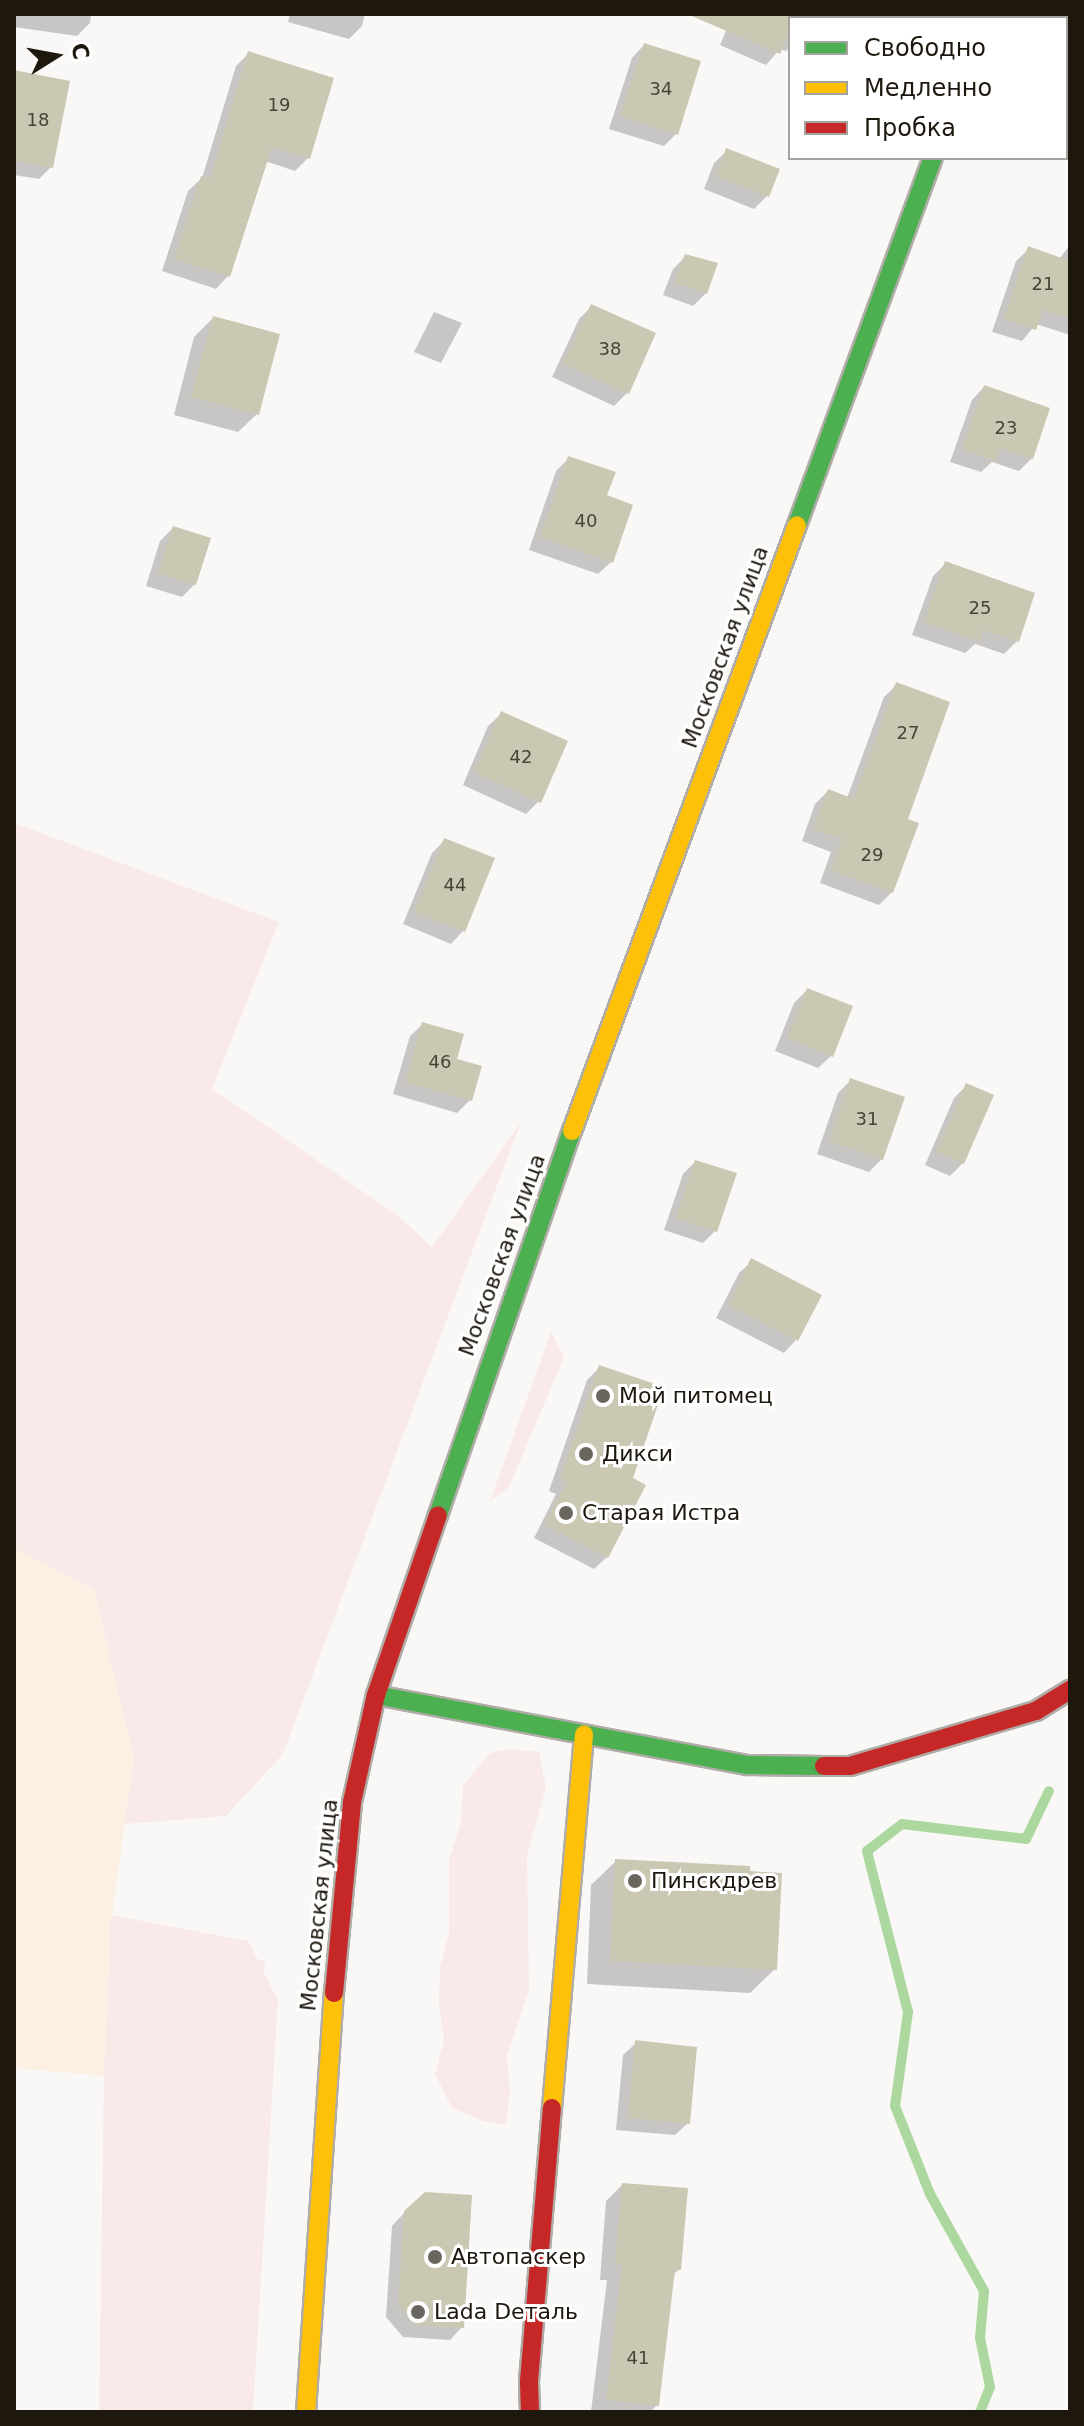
<!DOCTYPE html>
<html>
<head>
<meta charset="utf-8">
<style>
  body { margin:0 }
  #map { position:relative; width:1084px; height:2426px; overflow:hidden; background:#faf8f6; font-family:"DejaVu Sans",sans-serif }
  div>[style] { position:absolute }
  .built>* { inset:0; background:#fbf0e2 }
  .green>* { inset:0; background:#fae9e9 }
  .shadow>* { inset:0; background:#0003 }
  .stream>* { height:10px; margin:-5px; padding:0 5px; transform-origin:5px; border-radius:5px; background:#acd89f }
  .building>* { inset:0; background:#cac8b3 }
  .roads { filter:drop-shadow(2px 0 #b0aca7) drop-shadow(-2px 0 #b0aca7) drop-shadow(0 2px #b0aca7) drop-shadow(0 -2px #b0aca7) }
  .fast>* { height:18px; margin:-9px; padding:0 9px; transform-origin:9px; border-radius:9px; background:#4caf50 }
  .slow>* { height:18px; margin:-9px; padding:0 9px; transform-origin:9px; border-radius:9px; background:#ffc107 }
  .jam>* { height:18px; margin:-9px; padding:0 9px; transform-origin:9px; border-radius:9px; background:#c62828 }
  .dots>* { width:22px; height:22px; translate:-50% -50%; box-sizing:border-box; border:4px solid #fff; border-radius:50% }
  span { translate:-50% -50%; white-space:nowrap; text-align:center; line-height:1.15; -webkit-text-stroke:6px #fff; paint-order:stroke }
  .number-label { font-size:18px; color:#484337 }
  .number-label span { -webkit-text-stroke-width:0 }
  .street-label { font-size:22px; color:#1d170e }
  .poi-label { font-size:22px; color:#1d170e }
  .left { translate:0 -50%; text-align:left }
  .frame { position:absolute; inset:0; border:16px solid #1d170e; pointer-events:none }
  .legend { position:absolute; left:788px; top:16px; width:280px; height:144px; box-sizing:border-box; background:#fff; border:2px solid #a5a29f; margin:0; padding:10px 14px; list-style:none; font-size:24px; color:#1d170e }
  .legend li { display:flex; align-items:center; gap:16px; height:40px }
  .legend b { width:40px; border:2px solid #a5a29f }
  .north { position:absolute; left:16px; top:16px; width:80px; height:80px; -webkit-text-stroke:6px #fff; paint-order:stroke; rotate:79deg; font-size:22px; font-weight:700; line-height:32px; text-align:center; color:#1d170e }
  .north::after { content:''; display:block; margin:auto; width:28px; height:36px; background:#1d170e; clip-path:polygon(50% 0,100% 100%,50% 72%,0 100%) }
</style>
</head>
<body>
<div id="map">
  <div class="built">
    <i style="clip-path:polygon(14px 1548px,94px 1590px,134px 1759px,110px 1930px,104px 2076px,14px 2068px)"></i>
  </div>
  <div class="green">
    <i style="clip-path:polygon(14px 823px,279px 922px,212px 1089px,397px 1215px,432px 1247px,521px 1122px,283px 1754px,226px 1816px,124px 1824px,134px 1759px,94px 1590px,14px 1548px)"></i>
    <i style="clip-path:polygon(551px 1332px,564px 1357px,509px 1487px,490px 1501px)"></i>
    <i style="clip-path:polygon(510px 1749px,539px 1752px,546px 1788px,527px 1855px,529px 1990px,507px 2056px,510px 2091px,506px 2125px,483px 2121px,452px 2108px,435px 2074px,444px 2039px,439px 2004px,440px 1967px,449px 1932px,449px 1860px,461px 1822px,463px 1785px,490px 1753px)"></i>
    <i style="clip-path:polygon(111px 1915px,248px 1941px,257px 1959px,265px 1961px,264px 1973px,278px 2000px,253px 2412px,99px 2412px,104px 2076px)"></i>
  </div>
  <div class="shadow">
    <i style="clip-path:polygon(14px 14px,91px 14px,90px 23px,77px 36px,14px 27px)"></i>
    <i style="clip-path:polygon(290px 14px,365px 14px,362px 26px,349px 39px,288px 22px)"></i>
    <i style="clip-path:polygon(733px 14px,809px 14px,807px 18px,790px 18px,790px 47px,786px 51px,780px 49px,766px 65px,720px 45px)"></i>
    <i style="clip-path:polygon(644px 45px,676px 134px,664px 146px,609px 129px,632px 58px)"></i>
    <i style="clip-path:polygon(249px 53px,308px 158px,295px 171px,265px 161px,228px 276px,216px 289px,162px 271px,188px 191px,202px 178px,236px 66px)"></i>
    <i style="clip-path:polygon(14px 72px,51px 167px,39px 179px,14px 175px)"></i>
    <i style="clip-path:polygon(727px 151px,767px 196px,754px 209px,704px 189px,714px 163px)"></i>
    <i style="clip-path:polygon(1070px 245px,1070px 335px,1036px 324px,1022px 341px,992px 332px,1016px 261px,1029px 249px,1059px 259px)"></i>
    <i style="clip-path:polygon(686px 256px,706px 293px,693px 306px,663px 295px,673px 269px)"></i>
    <i style="clip-path:polygon(592px 306px,627px 393px,614px 406px,552px 377px,579px 319px)"></i>
    <i style="clip-path:polygon(434px 312px,462px 323px,441px 363px,414px 352px)"></i>
    <i style="clip-path:polygon(213px 318px,257px 414px,238px 432px,174px 415px,194px 337px)"></i>
    <i style="clip-path:polygon(984px 387px,1032px 458px,1019px 471px,992px 462px,981px 472px,950px 462px,972px 400px)"></i>
    <i style="clip-path:polygon(569px 458px,611px 562px,598px 574px,529px 550px,556px 471px)"></i>
    <i style="clip-path:polygon(173px 528px,195px 584px,182px 597px,146px 586px,160px 541px)"></i>
    <i style="clip-path:polygon(945px 564px,1017px 641px,1004px 654px,975px 644px,965px 653px,912px 635px,933px 576px)"></i>
    <i style="clip-path:polygon(897px 684px,905px 820px,892px 892px,879px 905px,820px 883px,831px 852px,802px 841px,815px 804px,828px 791px,847px 798px,884px 697px)"></i>
    <i style="clip-path:polygon(501px 714px,539px 801px,526px 814px,463px 785px,488px 726px)"></i>
    <i style="clip-path:polygon(445px 840px,463px 931px,451px 944px,403px 924px,432px 853px)"></i>
    <i style="clip-path:polygon(807px 990px,831px 1056px,818px 1068px,775px 1051px,794px 1003px)"></i>
    <i style="clip-path:polygon(423px 1024px,470px 1100px,457px 1113px,393px 1094px,410px 1036px)"></i>
    <i style="clip-path:polygon(851px 1080px,882px 1159px,869px 1172px,817px 1154px,838px 1093px)"></i>
    <i style="clip-path:polygon(967px 1085px,963px 1163px,950px 1176px,925px 1165px,954px 1098px)"></i>
    <i style="clip-path:polygon(695px 1162px,715px 1231px,703px 1243px,664px 1230px,683px 1174px)"></i>
    <i style="clip-path:polygon(752px 1261px,796px 1340px,784px 1353px,716px 1318px,739px 1273px)"></i>
    <i style="clip-path:polygon(600px 1367px,631px 1479px,607px 1557px,594px 1569px,534px 1538px,556px 1494px,549px 1491px,587px 1380px)"></i>
    <i style="clip-path:polygon(616px 1861px,775px 1969px,750px 1993px,587px 1984px,591px 1885px)"></i>
    <i style="clip-path:polygon(636px 2043px,688px 2123px,675px 2135px,616px 2130px,623px 2055px)"></i>
    <i style="clip-path:polygon(622px 2185px,679px 2269px,672px 2276px,657px 2405px,650px 2412px,591px 2412px,607px 2280px,600px 2280px,606px 2201px)"></i>
    <i style="clip-path:polygon(405px 2212px,462px 2327px,450px 2340px,403px 2337px,386px 2317px,392px 2226px)"></i>
  </div>
  <div class="stream">
    <i style="left:980px;top:2412px;width:27px;rotate:-68deg"></i>
    <i style="left:990px;top:2387px;width:50px;rotate:-101.5deg"></i>
    <i style="left:980px;top:2338px;width:47px;rotate:-85.1deg"></i>
    <i style="left:984px;top:2291px;width:111px;rotate:-119.1deg"></i>
    <i style="left:930px;top:2194px;width:95px;rotate:-111.7deg"></i>
    <i style="left:895px;top:2106px;width:95px;rotate:-82.1deg"></i>
    <i style="left:908px;top:2012px;width:166px;rotate:-104.3deg"></i>
    <i style="left:867px;top:1851px;width:44px;rotate:-37.6deg"></i>
    <i style="left:902px;top:1824px;width:125px;rotate:6.9deg"></i>
    <i style="left:1026px;top:1839px;width:53px;rotate:-64.4deg"></i>
  </div>
  <div class="building">
    <i style="clip-path:polygon(687px 14px,790px 14px,790px 30px,780px 54px)"></i>
    <i style="clip-path:polygon(644px 43px,701px 61px,678px 135px,620px 116px)"></i>
    <i style="clip-path:polygon(248px 51px,334px 78px,310px 159px,272px 147px,230px 277px,174px 259px,201px 176px,210px 179px)"></i>
    <i style="clip-path:polygon(14px 70px,70px 81px,53px 168px,14px 160px)"></i>
    <i style="clip-path:polygon(726px 148px,780px 169px,769px 197px,716px 176px)"></i>
    <i style="clip-path:polygon(1028px 246px,1070px 261px,1070px 319px,1043px 310px,1036px 330px,1004px 319px)"></i>
    <i style="clip-path:polygon(685px 254px,718px 263px,707px 294px,674px 282px)"></i>
    <i style="clip-path:polygon(591px 304px,656px 333px,629px 394px,563px 364px)"></i>
    <i style="clip-path:polygon(213px 316px,280px 334px,259px 415px,191px 397px)"></i>
    <i style="clip-path:polygon(984px 385px,1050px 408px,1033px 459px,1000px 448px,996px 461px,962px 449px)"></i>
    <i style="clip-path:polygon(568px 456px,616px 472px,607px 495px,633px 505px,613px 563px,540px 537px)"></i>
    <i style="clip-path:polygon(173px 526px,211px 538px,196px 585px,158px 573px)"></i>
    <i style="clip-path:polygon(945px 561px,1035px 593px,1019px 642px,983px 630px,980px 642px,924px 622px)"></i>
    <i style="clip-path:polygon(896px 682px,950px 702px,908px 819px,919px 823px,893px 893px,831px 870px,842px 839px,813px 829px,828px 789px,854px 799px)"></i>
    <i style="clip-path:polygon(501px 711px,568px 741px,541px 803px,474px 772px)"></i>
    <i style="clip-path:polygon(444px 838px,495px 858px,465px 932px,414px 912px)"></i>
    <i style="clip-path:polygon(807px 988px,853px 1006px,833px 1057px,787px 1038px)"></i>
    <i style="clip-path:polygon(422px 1022px,464px 1034px,457px 1059px,482px 1066px,472px 1101px,405px 1082px)"></i>
    <i style="clip-path:polygon(850px 1078px,905px 1097px,883px 1160px,829px 1141px)"></i>
    <i style="clip-path:polygon(966px 1083px,994px 1095px,964px 1164px,936px 1152px)"></i>
    <i style="clip-path:polygon(695px 1160px,737px 1173px,717px 1232px,676px 1218px)"></i>
    <i style="clip-path:polygon(751px 1258px,822px 1295px,798px 1341px,728px 1305px)"></i>
    <i style="clip-path:polygon(599px 1365px,664px 1387px,633px 1478px,646px 1485px,608px 1558px,545px 1525px,567px 1481px,560px 1479px)"></i>
    <i style="clip-path:polygon(615px 1859px,750px 1866px,750px 1871px,782px 1873px,777px 1970px,610px 1961px)"></i>
    <i style="clip-path:polygon(635px 2040px,697px 2047px,690px 2124px,628px 2118px)"></i>
    <i style="clip-path:polygon(622px 2183px,688px 2188px,681px 2270px,675px 2270px,659px 2406px,606px 2400px,622px 2265px,615px 2264px)"></i>
    <i style="clip-path:polygon(425px 2192px,472px 2195px,464px 2328px,416px 2325px,398px 2304px,404px 2211px)"></i>
  </div>
  <div class="roads">
    <div class="fast">
      <i style="left:797px;top:525px;width:391px;rotate:-69.7deg"></i>
      <i style="left:438px;top:1515px;width:407px;rotate:-70.8deg"></i>
      <i style="left:376px;top:1695px;width:378px;rotate:10.7deg"></i>
      <i style="left:747px;top:1765px;width:77px;rotate:0.7deg"></i>
    </div>
    <div class="slow">
      <i style="left:984px;top:18px;width:4px;rotate:-63deg"></i>
      <i style="left:572px;top:1131px;width:646px;rotate:-69.63deg"></i>
      <i style="left:552px;top:2108px;width:375px;rotate:-85.1deg"></i>
      <i style="left:306px;top:2412px;width:420px;rotate:-86.2deg"></i>
    </div>
    <div class="jam">
      <i style="left:824px;top:1766px;width:26px"></i>
      <i style="left:850px;top:1766px;width:194px;rotate:-16.5deg"></i>
      <i style="left:1036px;top:1711px;width:40px;rotate:-32deg"></i>
      <i style="left:334px;top:1993px;width:192px;rotate:-84.6deg"></i>
      <i style="left:352px;top:1802px;width:110px;rotate:-77.4deg"></i>
      <i style="left:376px;top:1695px;width:190px;rotate:-71deg"></i>
      <i style="left:530px;top:2412px;width:31px;rotate:-92deg"></i>
      <i style="left:529px;top:2381px;width:274px;rotate:-85.2deg"></i>
    </div>
  </div>
  <div class="dots">
    <i style="left:603px;top:1396px;background:#6a665f"></i>
    <i style="left:586px;top:1454px;background:#6a665f"></i>
    <i style="left:566px;top:1513px;background:#6a665f"></i>
    <i style="left:635px;top:1881px;background:#6a665f"></i>
    <i style="left:435px;top:2257px;background:#6a665f"></i>
    <i style="left:418px;top:2312px;background:#6a665f"></i>
  </div>
  <div class="number-label">
    <span style="left:661px;top:89px">34</span>
    <span style="left:279px;top:105px">19</span>
    <span style="left:38px;top:120px">18</span>
    <span style="left:1043px;top:284px">21</span>
    <span style="left:610px;top:349px">38</span>
    <span style="left:1006px;top:428px">23</span>
    <span style="left:586px;top:521px">40</span>
    <span style="left:980px;top:608px">25</span>
    <span style="left:908px;top:733px">27</span>
    <span style="left:521px;top:757px">42</span>
    <span style="left:872px;top:855px">29</span>
    <span style="left:455px;top:885px">44</span>
    <span style="left:440px;top:1062px">46</span>
    <span style="left:867px;top:1119px">31</span>
    <span style="left:638px;top:2358px">41</span>
  </div>
  <div class="street-label">
    <span style="left:725px;top:647px;rotate:-70deg">Московская улица</span>
    <span style="left:502px;top:1255px;rotate:-70deg">Московская улица</span>
    <span style="left:319px;top:1905px;rotate:-84deg">Московская улица</span>
  </div>
  <div class="poi-label">
    <span class="left" style="left:619px;top:1396px">Мой питомец</span>
    <span class="left" style="left:602px;top:1454px">Дикси</span>
    <span class="left" style="left:582px;top:1513px">Старая Истра</span>
    <span class="left" style="left:651px;top:1881px">Пинскдрев</span>
    <span class="left" style="left:451px;top:2257px">Автопаскер</span>
    <span class="left" style="left:434px;top:2312px">Lada Dеталь</span>
  </div>
  <div class="frame"></div>
  <ul class="legend">
  <li><b style="height:10px;background:#4caf50"></b>Свободно</li>
  <li><b style="height:10px;background:#ffc107"></b>Медленно</li>
  <li><b style="height:10px;background:#c62828"></b>Пробка</li>
  </ul>
  <div class="north">С</div>
</div>
</body>
</html>
